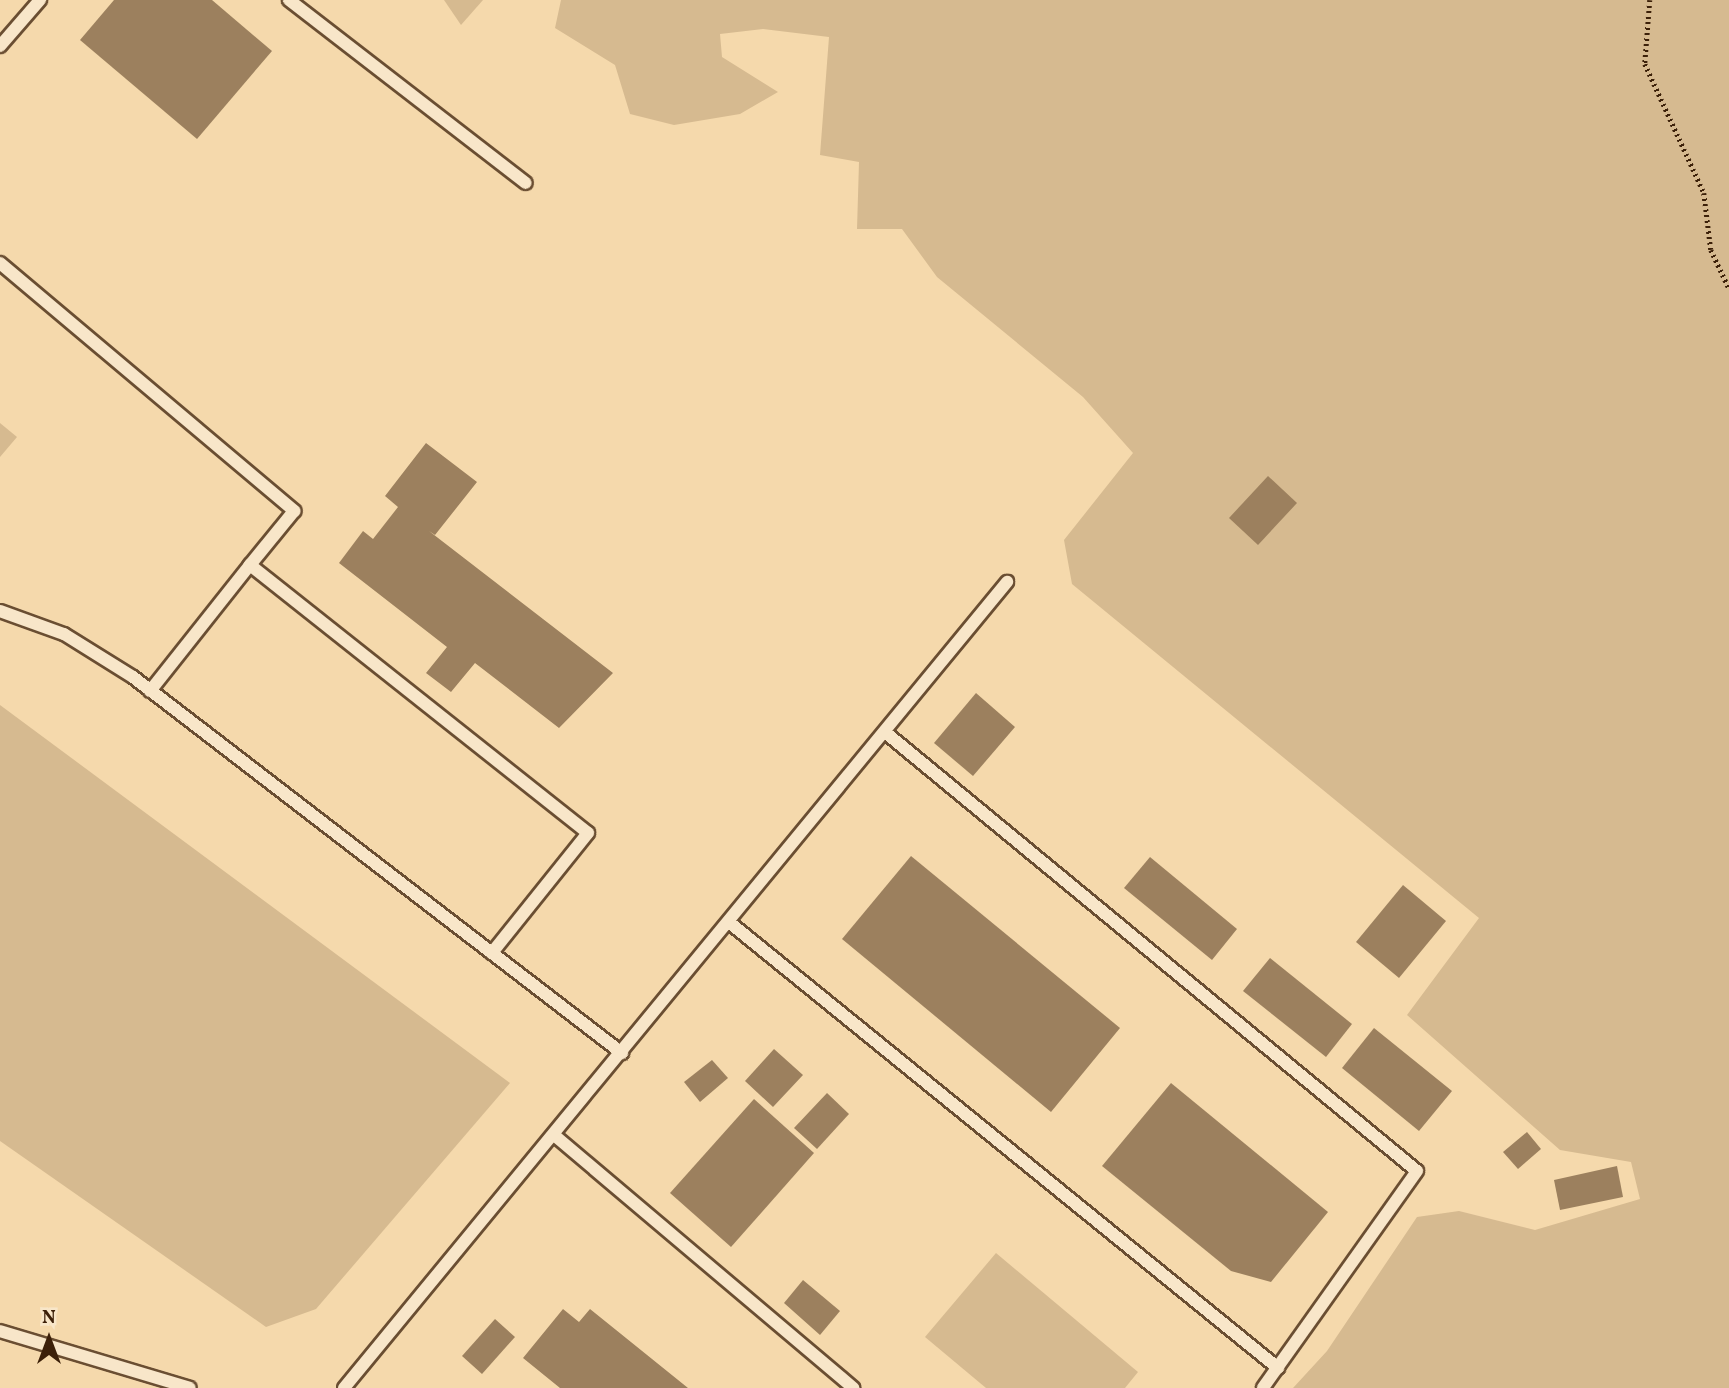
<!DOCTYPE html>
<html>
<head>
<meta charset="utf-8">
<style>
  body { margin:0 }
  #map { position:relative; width:1729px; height:1388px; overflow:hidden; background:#f5d9ac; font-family:Vollkorn,serif }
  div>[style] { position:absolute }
  .green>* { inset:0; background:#d6ba90 }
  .building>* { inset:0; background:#9c805e }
  .path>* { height:4.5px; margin-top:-2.25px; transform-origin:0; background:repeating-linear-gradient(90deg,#3c2009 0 2px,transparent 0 5.5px) }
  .roads { filter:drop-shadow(2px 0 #6a4e32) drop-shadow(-2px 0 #6a4e32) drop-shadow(0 2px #6a4e32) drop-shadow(0 -2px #6a4e32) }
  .service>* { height:12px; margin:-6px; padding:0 6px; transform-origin:6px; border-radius:6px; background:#f8e6c9 }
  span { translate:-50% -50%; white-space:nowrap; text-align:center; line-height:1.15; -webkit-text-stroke:7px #f8e6c9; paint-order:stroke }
  .north { position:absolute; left:14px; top:1304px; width:70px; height:70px; -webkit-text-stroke:5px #f8e6c9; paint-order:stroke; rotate:0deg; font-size:19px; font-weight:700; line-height:28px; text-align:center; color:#3c2009 }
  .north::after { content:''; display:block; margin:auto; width:24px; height:32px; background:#3c2009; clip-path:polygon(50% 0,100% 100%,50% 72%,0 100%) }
</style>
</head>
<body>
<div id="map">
  <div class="green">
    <i style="clip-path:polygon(444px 0,483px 0,461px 25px)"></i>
    <i style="clip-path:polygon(561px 0,1729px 0,1729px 1388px,1293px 1388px,1327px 1351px,1417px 1217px,1459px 1211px,1535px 1230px,1640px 1199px,1631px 1162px,1560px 1150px,1407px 1015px,1479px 918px,1072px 584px,1064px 540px,1133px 453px,1083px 397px,937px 277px,902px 229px,857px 229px,859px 162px,820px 155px,829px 37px,763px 29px,720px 34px,722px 57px,778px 92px,740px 114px,674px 125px,630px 114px,615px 65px,555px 28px)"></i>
    <i style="clip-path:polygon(0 423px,17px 437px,0 457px)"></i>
    <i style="clip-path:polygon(0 705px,510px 1083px,316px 1309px,266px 1327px,0 1141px)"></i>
    <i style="clip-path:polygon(996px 1253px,1138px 1372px,1125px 1388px,986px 1388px,925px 1337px)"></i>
  </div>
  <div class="building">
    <i style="clip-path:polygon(114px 0,212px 0,272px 51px,197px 139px,80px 40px)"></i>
    <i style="clip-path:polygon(426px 443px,477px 482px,435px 535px,429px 531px,613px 673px,559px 728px,475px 663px,451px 692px,426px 673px,447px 647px,339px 563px,363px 531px,373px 539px,398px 507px,385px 496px)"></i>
    <i style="clip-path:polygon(1268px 476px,1297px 503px,1258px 545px,1229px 518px)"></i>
    <i style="clip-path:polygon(976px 693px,1015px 727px,973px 776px,934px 743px)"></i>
    <i style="clip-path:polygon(911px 856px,1120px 1028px,1051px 1112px,842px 939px)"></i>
    <i style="clip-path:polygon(1150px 857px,1237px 929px,1212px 960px,1124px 888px)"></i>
    <i style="clip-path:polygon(1403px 885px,1446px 921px,1399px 978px,1356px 942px)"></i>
    <i style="clip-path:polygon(1270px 958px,1352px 1024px,1326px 1057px,1243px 991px)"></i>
    <i style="clip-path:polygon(1374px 1028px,1452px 1091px,1419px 1131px,1342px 1068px)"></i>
    <i style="clip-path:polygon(774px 1049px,803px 1075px,773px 1107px,745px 1081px)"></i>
    <i style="clip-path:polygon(712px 1060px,728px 1078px,700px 1102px,684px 1082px)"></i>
    <i style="clip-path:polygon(1171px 1083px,1328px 1212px,1271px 1282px,1231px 1271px,1102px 1166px)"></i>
    <i style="clip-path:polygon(827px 1093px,849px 1114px,817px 1149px,794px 1128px)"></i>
    <i style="clip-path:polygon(754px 1099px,814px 1153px,731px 1247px,670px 1193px)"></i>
    <i style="clip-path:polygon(1527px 1132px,1541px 1149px,1518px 1169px,1503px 1152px)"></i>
    <i style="clip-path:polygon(1617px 1166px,1623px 1197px,1560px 1210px,1554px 1180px)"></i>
    <i style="clip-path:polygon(803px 1280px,840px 1311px,820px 1335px,784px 1303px)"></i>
    <i style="clip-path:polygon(563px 1309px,579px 1322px,590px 1309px,688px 1388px,560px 1388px,523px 1358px)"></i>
    <i style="clip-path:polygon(495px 1319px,515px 1337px,482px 1374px,462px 1356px)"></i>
  </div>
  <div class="path">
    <i style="left:1650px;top:0;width:64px;rotate:94.5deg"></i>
    <i style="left:1645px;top:64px;width:142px;rotate:65.4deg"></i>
    <i style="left:1704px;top:193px;width:57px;rotate:83deg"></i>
    <i style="left:1711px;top:250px;width:42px;rotate:64.7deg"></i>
  </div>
  <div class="roads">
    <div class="service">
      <i style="left:289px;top:0;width:299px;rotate:37.7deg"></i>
      <i style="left:0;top:46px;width:61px;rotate:-49deg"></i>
      <i style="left:0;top:263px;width:385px;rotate:40.1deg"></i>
      <i style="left:294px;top:511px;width:70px;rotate:129.2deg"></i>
      <i style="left:0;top:611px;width:68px;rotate:19.8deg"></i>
      <i style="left:64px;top:634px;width:81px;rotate:31.9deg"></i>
      <i style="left:133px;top:677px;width:617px;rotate:37.56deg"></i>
      <i style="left:150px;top:691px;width:161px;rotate:-51.6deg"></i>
      <i style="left:250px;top:565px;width:431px;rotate:38.4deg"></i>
      <i style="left:588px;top:833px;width:154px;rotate:128.7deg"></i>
      <i style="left:886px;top:733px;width:688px;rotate:39.52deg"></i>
      <i style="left:1417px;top:1171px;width:266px;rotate:125.4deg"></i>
      <i style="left:730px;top:923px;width:706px;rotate:39.08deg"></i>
      <i style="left:554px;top:1135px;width:392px;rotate:40.2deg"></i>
      <i style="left:0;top:1331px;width:198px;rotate:16.7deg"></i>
      <i style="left:344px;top:1388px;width:1044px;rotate:-50.56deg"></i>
    </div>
  </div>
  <div class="north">N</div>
</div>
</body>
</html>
